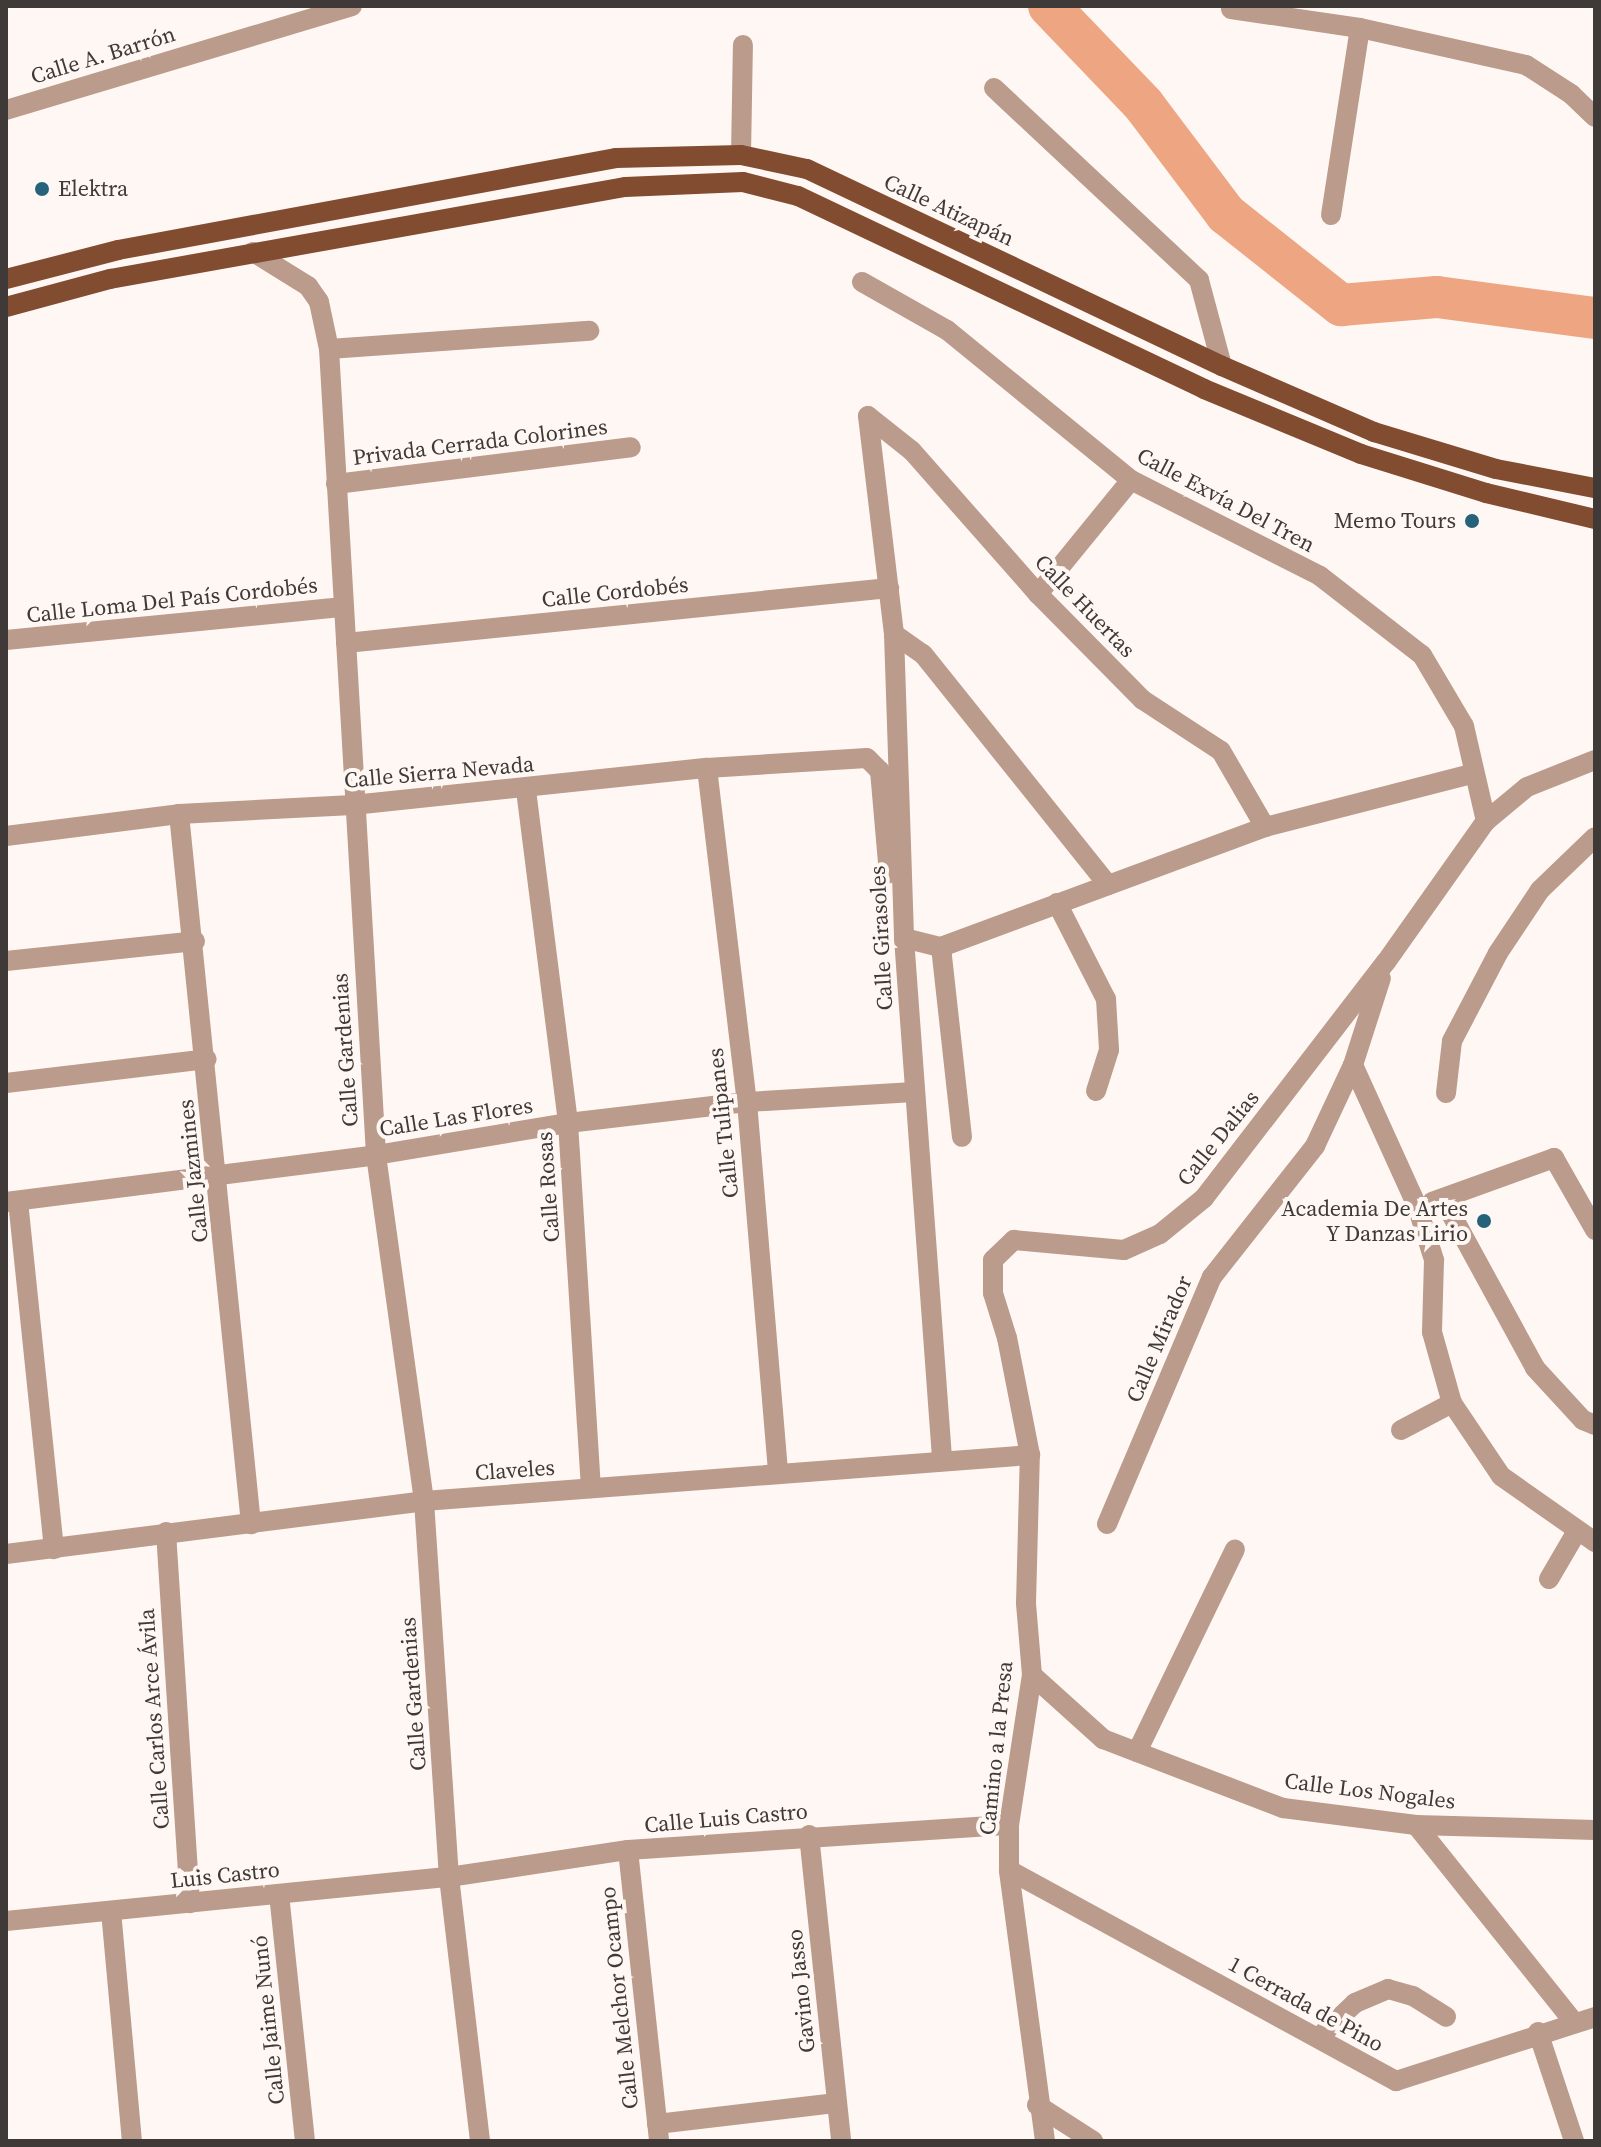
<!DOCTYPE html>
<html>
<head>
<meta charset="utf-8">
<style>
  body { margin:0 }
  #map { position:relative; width:1601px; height:2147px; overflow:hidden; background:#fff7f3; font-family:"Source Serif 4",serif }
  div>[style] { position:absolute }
  .river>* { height:42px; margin:-21px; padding:0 21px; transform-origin:21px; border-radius:21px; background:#eda582 }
  .minor>* { height:20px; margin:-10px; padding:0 10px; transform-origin:10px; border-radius:10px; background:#bb9b8b }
  .major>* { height:20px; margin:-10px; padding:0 10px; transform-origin:10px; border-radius:10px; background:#824c31 }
  .dots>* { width:22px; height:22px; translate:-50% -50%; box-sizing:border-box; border:4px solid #fff7f3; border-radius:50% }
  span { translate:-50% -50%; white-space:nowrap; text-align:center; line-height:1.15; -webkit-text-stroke:8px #fff7f3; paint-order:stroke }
  .street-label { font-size:22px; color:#3f3a37 }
  .poi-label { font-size:22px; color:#3f3a37 }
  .left { translate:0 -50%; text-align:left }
  .right { translate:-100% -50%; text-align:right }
  .frame { position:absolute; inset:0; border:8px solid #3f3a37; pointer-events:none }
</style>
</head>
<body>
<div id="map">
  <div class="river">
    <i style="left:1049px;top:6px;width:136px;rotate:46.2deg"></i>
    <i style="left:1143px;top:104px;width:138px;rotate:53deg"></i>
    <i style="left:1226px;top:214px;width:147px;rotate:38.4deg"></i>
    <i style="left:1341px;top:305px;width:96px;rotate:-4.8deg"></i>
    <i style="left:1437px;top:297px;width:159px;rotate:7.6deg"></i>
  </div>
  <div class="minor">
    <i style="left:1231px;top:9px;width:130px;rotate:8.4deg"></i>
    <i style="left:1360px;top:28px;width:170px;rotate:12.6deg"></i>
    <i style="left:1526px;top:65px;width:54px;rotate:32.8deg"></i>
    <i style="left:1571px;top:94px;width:33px;rotate:44deg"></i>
    <i style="left:994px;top:88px;width:281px;rotate:43.1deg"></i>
    <i style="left:1199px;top:280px;width:89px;rotate:75deg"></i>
    <i style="left:6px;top:110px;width:361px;rotate:-16.7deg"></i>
    <i style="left:741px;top:155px;width:110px;rotate:-89deg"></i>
    <i style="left:1331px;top:215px;width:189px;rotate:-81.2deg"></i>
    <i style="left:253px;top:252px;width:65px;rotate:31.7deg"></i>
    <i style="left:308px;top:286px;width:19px;rotate:55deg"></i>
    <i style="left:319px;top:302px;width:48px;rotate:78deg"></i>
    <i style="left:329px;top:349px;width:807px;rotate:86.66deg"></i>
    <i style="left:376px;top:1155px;width:349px;rotate:82.1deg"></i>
    <i style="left:424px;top:1501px;width:377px;rotate:86.2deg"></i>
    <i style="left:449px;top:1877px;width:266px;rotate:83.3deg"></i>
    <i style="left:862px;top:282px;width:98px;rotate:29.5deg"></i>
    <i style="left:947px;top:330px;width:237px;rotate:39.2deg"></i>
    <i style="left:1131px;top:480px;width:212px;rotate:26.9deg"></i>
    <i style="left:1320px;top:576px;width:129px;rotate:37.8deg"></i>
    <i style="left:1422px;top:655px;width:82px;rotate:59.4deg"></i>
    <i style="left:1464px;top:726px;width:98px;rotate:77deg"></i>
    <i style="left:329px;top:349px;width:261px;rotate:-4deg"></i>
    <i style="left:868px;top:416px;width:220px;rotate:83.2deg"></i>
    <i style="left:894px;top:634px;width:304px;rotate:88.1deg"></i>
    <i style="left:904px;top:938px;width:521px;rotate:85.82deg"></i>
    <i style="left:868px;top:416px;width:56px;rotate:38.5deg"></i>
    <i style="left:912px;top:451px;width:191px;rotate:48.6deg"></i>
    <i style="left:1038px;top:594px;width:149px;rotate:45.3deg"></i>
    <i style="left:1143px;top:700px;width:93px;rotate:33.2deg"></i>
    <i style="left:1221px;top:751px;width:88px;rotate:59.9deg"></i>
    <i style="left:336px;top:484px;width:297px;rotate:-7.1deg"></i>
    <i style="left:1038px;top:594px;width:147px;rotate:-50.8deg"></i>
    <i style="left:894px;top:634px;width:35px;rotate:35deg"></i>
    <i style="left:923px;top:654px;width:296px;rotate:51.3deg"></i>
    <i style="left:6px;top:640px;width:339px;rotate:-5.6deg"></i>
    <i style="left:346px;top:643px;width:546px;rotate:-5.78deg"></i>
    <i style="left:707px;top:768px;width:336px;rotate:83.2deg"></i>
    <i style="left:747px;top:1102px;width:373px;rotate:85.2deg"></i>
    <i style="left:526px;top:790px;width:336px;rotate:82.8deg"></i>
    <i style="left:568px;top:1123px;width:366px;rotate:86.4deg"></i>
    <i style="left:179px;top:814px;width:714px;rotate:84.21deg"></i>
    <i style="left:6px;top:836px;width:174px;rotate:-7.2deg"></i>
    <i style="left:179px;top:814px;width:174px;rotate:-3deg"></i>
    <i style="left:353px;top:805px;width:356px;rotate:-6deg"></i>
    <i style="left:707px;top:768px;width:160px;rotate:-3.6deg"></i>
    <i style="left:867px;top:758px;width:18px;rotate:45deg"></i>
    <i style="left:880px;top:771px;width:103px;rotate:85deg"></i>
    <i style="left:1057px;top:903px;width:108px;rotate:63deg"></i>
    <i style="left:1106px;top:999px;width:51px;rotate:86.6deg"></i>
    <i style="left:1109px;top:1050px;width:43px;rotate:107.6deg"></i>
    <i style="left:904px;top:938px;width:38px;rotate:14deg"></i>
    <i style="left:941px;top:947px;width:346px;rotate:-20.3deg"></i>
    <i style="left:1265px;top:827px;width:214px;rotate:-14.4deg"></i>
    <i style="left:941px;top:947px;width:191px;rotate:83.7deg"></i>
    <i style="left:6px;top:961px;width:190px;rotate:-6deg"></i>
    <i style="left:1353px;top:1065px;width:155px;rotate:65.6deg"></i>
    <i style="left:1417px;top:1206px;width:57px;rotate:72.5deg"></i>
    <i style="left:1434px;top:1260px;width:72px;rotate:91.6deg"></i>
    <i style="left:1432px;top:1332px;width:74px;rotate:74.3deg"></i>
    <i style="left:1452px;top:1403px;width:88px;rotate:56.1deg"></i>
    <i style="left:1501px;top:1476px;width:115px;rotate:35.1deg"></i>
    <i style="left:6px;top:1083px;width:202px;rotate:-6.8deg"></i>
    <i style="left:1446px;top:1093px;width:52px;rotate:-83.4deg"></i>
    <i style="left:1452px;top:1041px;width:99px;rotate:-62.4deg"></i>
    <i style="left:1498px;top:953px;width:76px;rotate:-56.3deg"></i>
    <i style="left:1540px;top:890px;width:76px;rotate:-43.9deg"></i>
    <i style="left:1443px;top:1199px;width:192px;rotate:61.4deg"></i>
    <i style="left:1535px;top:1368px;width:71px;rotate:47.3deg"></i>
    <i style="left:1583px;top:1420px;width:13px;rotate:23deg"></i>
    <i style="left:18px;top:1201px;width:350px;rotate:84.1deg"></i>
    <i style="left:6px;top:1202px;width:373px;rotate:-7.2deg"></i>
    <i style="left:376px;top:1155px;width:195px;rotate:-9.5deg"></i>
    <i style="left:568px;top:1123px;width:180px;rotate:-6.7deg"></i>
    <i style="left:747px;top:1102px;width:167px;rotate:-3.4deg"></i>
    <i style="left:1432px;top:1202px;width:130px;rotate:-19.8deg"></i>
    <i style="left:1554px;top:1158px;width:83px;rotate:60.3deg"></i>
    <i style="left:1401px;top:1430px;width:58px;rotate:-27.9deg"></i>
    <i style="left:1107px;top:1524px;width:268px;rotate:-67deg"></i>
    <i style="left:1212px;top:1277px;width:167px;rotate:-51.8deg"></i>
    <i style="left:1315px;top:1146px;width:89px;rotate:-64.9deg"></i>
    <i style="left:1353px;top:1065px;width:91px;rotate:-72.2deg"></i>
    <i style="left:166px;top:1532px;width:372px;rotate:86.3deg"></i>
    <i style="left:6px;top:1554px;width:421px;rotate:-7.2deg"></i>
    <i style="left:424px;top:1501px;width:608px;rotate:-4.34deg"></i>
    <i style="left:1549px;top:1579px;width:56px;rotate:-59.7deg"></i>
    <i style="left:1032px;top:1675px;width:96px;rotate:42deg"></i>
    <i style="left:1103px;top:1739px;width:193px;rotate:21deg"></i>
    <i style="left:1283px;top:1808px;width:134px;rotate:7.3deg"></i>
    <i style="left:1416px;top:1825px;width:179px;rotate:1.6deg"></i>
    <i style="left:1137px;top:1752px;width:225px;rotate:-64.2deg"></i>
    <i style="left:1416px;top:1825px;width:253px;rotate:51.3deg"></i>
    <i style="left:809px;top:1835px;width:308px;rotate:84deg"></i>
    <i style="left:628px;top:1850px;width:293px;rotate:83.9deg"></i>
    <i style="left:1009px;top:1870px;width:441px;rotate:28.6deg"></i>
    <i style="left:1396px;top:2081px;width:209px;rotate:-17.8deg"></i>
    <i style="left:279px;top:1894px;width:248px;rotate:84deg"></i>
    <i style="left:111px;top:1911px;width:231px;rotate:84.8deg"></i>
    <i style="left:6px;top:1921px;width:445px;rotate:-5.7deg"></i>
    <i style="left:449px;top:1877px;width:181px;rotate:-8.6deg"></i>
    <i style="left:628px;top:1850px;width:382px;rotate:-3.8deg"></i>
    <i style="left:1538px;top:2032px;width:115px;rotate:71.7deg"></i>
    <i style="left:1318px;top:2038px;width:51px;rotate:-43.4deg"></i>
    <i style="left:1355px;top:2003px;width:36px;rotate:-23deg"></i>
    <i style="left:1388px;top:1989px;width:26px;rotate:16deg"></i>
    <i style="left:1413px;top:1996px;width:39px;rotate:32deg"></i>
    <i style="left:1037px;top:2105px;width:67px;rotate:32.7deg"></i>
    <i style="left:657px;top:2124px;width:181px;rotate:-6.7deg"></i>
    <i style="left:1045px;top:2141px;width:273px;rotate:-97.6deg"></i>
    <i style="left:1009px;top:1870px;width:45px;rotate:-90deg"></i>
    <i style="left:1009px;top:1825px;width:152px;rotate:-81.3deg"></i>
    <i style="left:1032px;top:1675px;width:72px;rotate:-94.8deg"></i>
    <i style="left:1026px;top:1603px;width:148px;rotate:-88.5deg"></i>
    <i style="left:1030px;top:1455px;width:119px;rotate:-101.1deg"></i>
    <i style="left:1007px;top:1338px;width:47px;rotate:-107.3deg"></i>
    <i style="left:993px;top:1293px;width:33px;rotate:-90deg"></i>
    <i style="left:993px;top:1260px;width:29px;rotate:-44deg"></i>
    <i style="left:1014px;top:1240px;width:110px;rotate:5.2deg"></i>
    <i style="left:1124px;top:1250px;width:39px;rotate:-24deg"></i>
    <i style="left:1160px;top:1234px;width:57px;rotate:-39.3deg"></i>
    <i style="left:1204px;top:1198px;width:298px;rotate:-52.4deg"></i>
    <i style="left:1386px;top:962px;width:173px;rotate:-54.7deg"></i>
    <i style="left:1486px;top:821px;width:53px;rotate:-39.7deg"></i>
    <i style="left:1527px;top:787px;width:73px;rotate:-21.7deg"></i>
  </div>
  <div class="major">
    <i style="left:6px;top:279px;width:116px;rotate:-14.5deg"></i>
    <i style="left:118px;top:250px;width:506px;rotate:-10.47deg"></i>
    <i style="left:616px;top:158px;width:125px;rotate:-1.4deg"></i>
    <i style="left:741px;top:155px;width:67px;rotate:12deg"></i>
    <i style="left:807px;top:169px;width:459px;rotate:25.4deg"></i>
    <i style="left:1222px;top:366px;width:166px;rotate:23.5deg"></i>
    <i style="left:1374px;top:432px;width:127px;rotate:16.9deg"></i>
    <i style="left:1496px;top:469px;width:101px;rotate:10.9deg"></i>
    <i style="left:6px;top:307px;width:108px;rotate:-15.1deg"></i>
    <i style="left:110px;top:279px;width:523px;rotate:-10.13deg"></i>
    <i style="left:625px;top:187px;width:118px;rotate:-2.4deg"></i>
    <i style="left:743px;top:182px;width:57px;rotate:14.3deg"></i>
    <i style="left:798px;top:196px;width:450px;rotate:25.4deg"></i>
    <i style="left:1204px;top:389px;width:170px;rotate:22.5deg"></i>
    <i style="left:1361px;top:454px;width:131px;rotate:17.3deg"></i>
    <i style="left:1486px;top:493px;width:112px;rotate:13.4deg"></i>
  </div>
  <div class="dots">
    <i style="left:42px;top:189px;background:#26627a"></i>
    <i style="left:1472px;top:521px;background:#26627a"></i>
    <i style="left:1484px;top:1221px;background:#26627a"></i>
  </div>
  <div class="street-label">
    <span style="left:103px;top:55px;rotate:-17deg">Calle A. Barrón</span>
    <span style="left:949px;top:210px;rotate:25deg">Calle Atizapán</span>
    <span style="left:480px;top:442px;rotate:-7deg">Privada Cerrada Colorines</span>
    <span style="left:1226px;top:500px;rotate:28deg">Calle Exvía Del Tren</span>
    <span style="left:615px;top:592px;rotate:-6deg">Calle Cordobés</span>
    <span style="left:172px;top:600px;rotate:-6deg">Calle Loma Del País Cordobés</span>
    <span style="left:1085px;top:606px;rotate:46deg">Calle Huertas</span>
    <span style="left:439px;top:772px;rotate:-5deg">Calle Sierra Nevada</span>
    <span style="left:881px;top:938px;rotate:-93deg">Calle Girasoles</span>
    <span style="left:345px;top:1050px;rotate:-94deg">Calle Gardenias</span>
    <span style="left:456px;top:1117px;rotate:-9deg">Calle Las Flores</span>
    <span style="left:723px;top:1123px;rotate:-96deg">Calle Tulipanes</span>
    <span style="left:1218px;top:1138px;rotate:-51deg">Calle Dalias</span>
    <span style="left:193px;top:1171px;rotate:-96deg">Calle Jazmines</span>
    <span style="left:548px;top:1187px;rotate:-94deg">Calle Rosas</span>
    <span style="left:1159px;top:1339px;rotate:-67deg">Calle Mirador</span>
    <span style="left:515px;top:1470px;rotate:-4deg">Claveles</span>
    <span style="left:413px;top:1694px;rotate:-94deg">Calle Gardenias</span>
    <span style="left:154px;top:1719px;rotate:-94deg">Calle Carlos Arce Ávila</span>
    <span style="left:996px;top:1748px;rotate:-84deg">Camino a la Presa</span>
    <span style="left:1370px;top:1791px;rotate:7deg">Calle Los Nogales</span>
    <span style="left:726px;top:1818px;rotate:-5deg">Calle Luis Castro</span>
    <span style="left:225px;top:1875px;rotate:-6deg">Luis Castro</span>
    <span style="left:801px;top:1991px;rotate:-96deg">Gavino Jasso</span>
    <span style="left:619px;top:1998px;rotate:-96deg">Calle Melchor Ocampo</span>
    <span style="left:1306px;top:2004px;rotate:29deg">1 Cerrada de Pino</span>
    <span style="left:268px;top:2020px;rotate:-96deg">Calle Jaime Nunó</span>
  </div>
  <div class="poi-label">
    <span class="left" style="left:58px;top:189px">Elektra</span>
    <span class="right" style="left:1456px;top:521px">Memo Tours</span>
    <span class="right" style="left:1468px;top:1221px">Academia De Artes<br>Y Danzas Lirio</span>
  </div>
  <div class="frame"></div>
</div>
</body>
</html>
